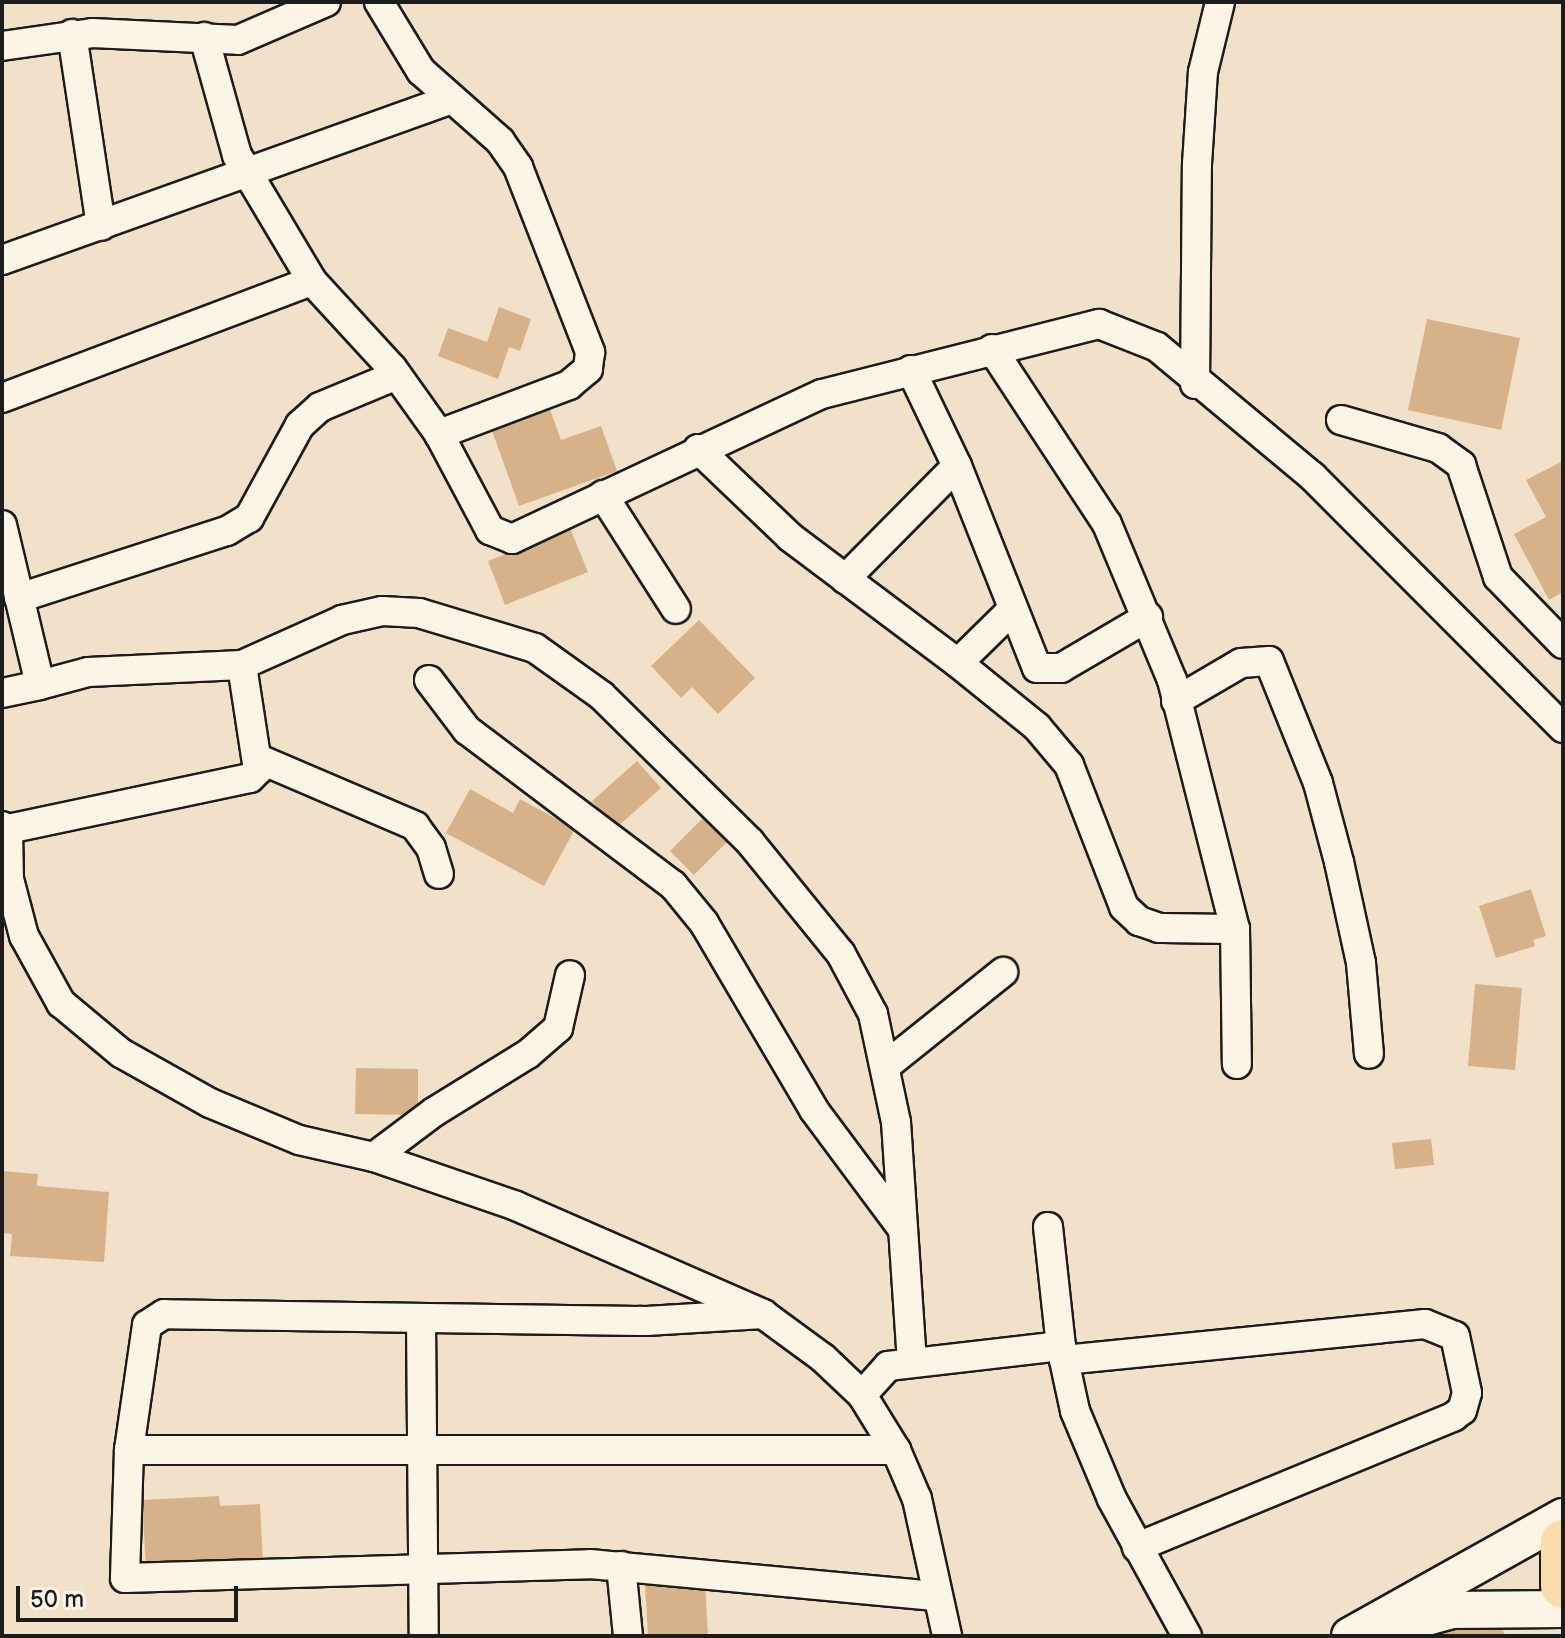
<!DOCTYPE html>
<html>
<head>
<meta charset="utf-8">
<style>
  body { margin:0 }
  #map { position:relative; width:1565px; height:1638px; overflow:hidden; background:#f1e1c9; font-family:"Balsamiq Sans",sans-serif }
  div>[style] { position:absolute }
  .building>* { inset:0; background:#d7b289 }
  .roads { filter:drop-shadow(2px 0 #1c1c1c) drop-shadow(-2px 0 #1c1c1c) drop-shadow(0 2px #1c1c1c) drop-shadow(0 -2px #1c1c1c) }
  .minor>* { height:28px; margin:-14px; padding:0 14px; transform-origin:14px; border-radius:14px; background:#fcf5e5 }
  .tertiary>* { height:36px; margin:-18px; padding:0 18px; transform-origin:18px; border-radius:18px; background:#fcf5e5 }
  .trunk>* { height:44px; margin:-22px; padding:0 22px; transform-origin:22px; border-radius:22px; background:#faddab }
  span { translate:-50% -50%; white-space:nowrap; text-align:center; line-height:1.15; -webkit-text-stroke:7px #fcf5e5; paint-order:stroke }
  .frame { position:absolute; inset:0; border:4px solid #1c1c1c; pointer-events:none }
  .scale { position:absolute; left:16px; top:1586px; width:222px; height:36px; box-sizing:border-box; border:4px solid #1c1c1c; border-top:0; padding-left:10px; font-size:24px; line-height:28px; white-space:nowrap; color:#1c1c1c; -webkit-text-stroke:6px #fcf5e5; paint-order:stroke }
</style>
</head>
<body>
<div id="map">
  <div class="building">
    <i style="clip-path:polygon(499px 307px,531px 319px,520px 351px,509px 347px,498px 379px,438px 356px,448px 328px,487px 342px)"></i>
    <i style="clip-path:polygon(1427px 319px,1520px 338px,1501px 430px,1408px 410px)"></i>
    <i style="clip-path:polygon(548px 404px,561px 440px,601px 426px,617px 471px,519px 506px,490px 425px)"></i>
    <i style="clip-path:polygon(1563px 461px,1563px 592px,1549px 600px,1514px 534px,1546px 517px,1526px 480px)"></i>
    <i style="clip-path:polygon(570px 528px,588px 572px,505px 605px,488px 561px)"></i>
    <i style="clip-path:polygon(699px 620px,755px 678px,718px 714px,692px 687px,681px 698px,651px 666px)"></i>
    <i style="clip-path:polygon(637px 761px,661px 788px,616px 828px,592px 801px)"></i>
    <i style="clip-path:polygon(470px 789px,513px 813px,520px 799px,575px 829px,544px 886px,446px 833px)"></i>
    <i style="clip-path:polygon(707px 814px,731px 838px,694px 875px,670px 851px)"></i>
    <i style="clip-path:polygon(1531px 889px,1546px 936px,1533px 940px,1535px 946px,1496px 958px,1479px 906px)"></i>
    <i style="clip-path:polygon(1475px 984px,1522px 988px,1515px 1070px,1468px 1066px)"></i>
    <i style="clip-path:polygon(356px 1068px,418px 1069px,418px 1115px,355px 1114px)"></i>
    <i style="clip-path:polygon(1431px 1139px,1434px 1165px,1395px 1169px,1392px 1143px)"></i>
    <i style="clip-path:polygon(2px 1171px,38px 1174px,37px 1186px,109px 1192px,104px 1262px,10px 1256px,12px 1234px,2px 1233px)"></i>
    <i style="clip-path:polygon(219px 1496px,220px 1506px,260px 1504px,263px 1563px,146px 1569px,142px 1500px)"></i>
    <i style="clip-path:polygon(705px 1581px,708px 1636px,648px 1636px,645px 1584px)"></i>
    <i style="clip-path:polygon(1496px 1609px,1505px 1636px,1419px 1636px)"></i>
  </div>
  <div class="roads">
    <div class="minor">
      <i style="left:379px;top:2px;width:81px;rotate:58.7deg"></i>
      <i style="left:421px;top:71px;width:106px;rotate:41.5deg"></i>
      <i style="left:500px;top:141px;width:32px;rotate:55deg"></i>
      <i style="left:518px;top:167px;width:199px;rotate:68.7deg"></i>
      <i style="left:590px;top:352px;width:17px;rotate:97deg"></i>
      <i style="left:588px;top:369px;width:25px;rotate:140deg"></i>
      <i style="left:569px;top:385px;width:139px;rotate:159.3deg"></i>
      <i style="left:72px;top:34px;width:194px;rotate:81.4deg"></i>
      <i style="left:204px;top:37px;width:123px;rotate:74.4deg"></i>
      <i style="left:237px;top:155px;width:147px;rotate:59.2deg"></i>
      <i style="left:2px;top:46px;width:91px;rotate:-8.2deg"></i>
      <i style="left:92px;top:33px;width:146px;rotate:2.7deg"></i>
      <i style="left:238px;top:40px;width:96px;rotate:-23.4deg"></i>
      <i style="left:2px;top:260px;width:477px;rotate:-19.7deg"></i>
      <i style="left:992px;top:349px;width:209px;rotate:56.7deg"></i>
      <i style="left:1107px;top:524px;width:169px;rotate:67.4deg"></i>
      <i style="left:1172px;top:680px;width:257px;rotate:75.8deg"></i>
      <i style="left:1235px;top:929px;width:135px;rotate:89.2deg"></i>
      <i style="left:911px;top:370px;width:106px;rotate:64.4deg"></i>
      <i style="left:957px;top:466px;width:217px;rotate:68.4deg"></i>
      <i style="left:1037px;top:668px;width:24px"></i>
      <i style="left:1061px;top:668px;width:101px;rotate:-30.4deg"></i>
      <i style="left:1195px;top:384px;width:220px;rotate:-89.5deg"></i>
      <i style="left:1197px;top:164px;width:92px;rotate:-86.3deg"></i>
      <i style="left:1203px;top:72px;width:72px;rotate:-76.3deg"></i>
      <i style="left:2px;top:398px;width:331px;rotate:-20.7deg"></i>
      <i style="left:312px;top:281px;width:118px;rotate:47.4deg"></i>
      <i style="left:392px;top:368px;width:81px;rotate:54.5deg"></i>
      <i style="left:439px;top:434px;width:109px;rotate:62deg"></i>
      <i style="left:490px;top:530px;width:24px;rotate:22deg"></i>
      <i style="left:512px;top:539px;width:342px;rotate:-25.1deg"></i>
      <i style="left:822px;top:394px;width:286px;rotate:-14.2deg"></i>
      <i style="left:1099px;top:324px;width:62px;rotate:21.6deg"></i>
      <i style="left:1157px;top:347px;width:202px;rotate:39.8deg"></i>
      <i style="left:1312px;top:476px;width:356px;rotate:45.1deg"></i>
      <i style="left:1341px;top:420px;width:101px;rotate:16.1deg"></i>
      <i style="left:1438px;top:448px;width:29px;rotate:36deg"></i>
      <i style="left:1461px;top:465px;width:118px;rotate:71.7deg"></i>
      <i style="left:1498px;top:577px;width:93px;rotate:45.9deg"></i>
      <i style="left:698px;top:449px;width:127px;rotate:43.7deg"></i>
      <i style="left:790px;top:537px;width:210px;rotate:36.9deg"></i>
      <i style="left:958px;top:663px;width:76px;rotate:-44.5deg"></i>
      <i style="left:603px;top:495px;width:135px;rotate:57.4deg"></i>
      <i style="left:2px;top:525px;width:164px;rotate:76.6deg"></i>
      <i style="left:40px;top:685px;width:39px;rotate:168deg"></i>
      <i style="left:845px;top:579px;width:159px;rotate:-45.3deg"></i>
      <i style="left:19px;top:598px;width:219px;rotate:-17.9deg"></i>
      <i style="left:227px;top:531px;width:26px;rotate:-31deg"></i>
      <i style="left:249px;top:518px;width:106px;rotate:-61.3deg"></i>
      <i style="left:300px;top:425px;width:27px;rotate:-42deg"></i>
      <i style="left:320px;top:407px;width:83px;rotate:-22.6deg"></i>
      <i style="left:958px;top:663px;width:102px;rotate:39deg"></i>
      <i style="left:1037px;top:727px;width:50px;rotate:49.9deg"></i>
      <i style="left:1069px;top:765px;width:152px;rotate:68.8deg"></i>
      <i style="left:1124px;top:907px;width:21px;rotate:43deg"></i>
      <i style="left:1139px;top:921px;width:21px;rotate:19deg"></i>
      <i style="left:1159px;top:928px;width:76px;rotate:0.8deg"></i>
      <i style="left:242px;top:665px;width:110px;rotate:-24.2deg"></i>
      <i style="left:342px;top:620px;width:41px;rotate:-12.7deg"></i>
      <i style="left:382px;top:611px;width:37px;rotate:3deg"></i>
      <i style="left:419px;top:613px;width:121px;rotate:16.8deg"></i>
      <i style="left:535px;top:648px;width:82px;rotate:35.6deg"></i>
      <i style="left:602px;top:696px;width:208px;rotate:44.6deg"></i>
      <i style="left:750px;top:842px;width:144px;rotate:50.9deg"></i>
      <i style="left:841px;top:954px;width:68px;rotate:61.9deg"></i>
      <i style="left:873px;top:1014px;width:110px;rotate:78deg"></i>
      <i style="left:896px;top:1122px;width:240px;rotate:86.2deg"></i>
      <i style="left:429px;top:680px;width:63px;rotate:52.8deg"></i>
      <i style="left:467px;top:730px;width:258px;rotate:37deg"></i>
      <i style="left:673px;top:885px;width:49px;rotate:50.8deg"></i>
      <i style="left:704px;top:923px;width:217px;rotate:59.5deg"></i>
      <i style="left:814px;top:1110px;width:147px;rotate:53.3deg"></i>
      <i style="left:1176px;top:701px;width:75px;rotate:-30.3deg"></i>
      <i style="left:1241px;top:663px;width:28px;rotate:-4deg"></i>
      <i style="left:1269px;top:661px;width:131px;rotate:68.1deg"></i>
      <i style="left:1318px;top:783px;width:82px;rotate:75.1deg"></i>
      <i style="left:1339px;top:862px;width:103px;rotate:77.7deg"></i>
      <i style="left:1361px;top:963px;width:91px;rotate:85deg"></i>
      <i style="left:259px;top:759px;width:170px;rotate:23.2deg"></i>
      <i style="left:415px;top:826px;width:27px;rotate:54deg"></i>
      <i style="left:431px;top:848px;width:27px;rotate:73deg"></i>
      <i style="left:2px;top:826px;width:7px;rotate:27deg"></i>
      <i style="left:8px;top:829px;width:50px;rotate:88.9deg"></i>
      <i style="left:9px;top:879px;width:59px;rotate:75.3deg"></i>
      <i style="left:24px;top:936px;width:77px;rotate:61.1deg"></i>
      <i style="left:61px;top:1003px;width:78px;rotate:39.8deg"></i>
      <i style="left:121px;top:1053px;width:102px;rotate:29.3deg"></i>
      <i style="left:210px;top:1103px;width:96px;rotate:22.6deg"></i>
      <i style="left:299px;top:1140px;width:77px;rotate:12.8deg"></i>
      <i style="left:374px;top:1157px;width:150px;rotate:19deg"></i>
      <i style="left:516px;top:1206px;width:270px;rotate:23.6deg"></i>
      <i style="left:763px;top:1314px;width:74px;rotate:36.3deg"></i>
      <i style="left:823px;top:1358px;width:54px;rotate:43.5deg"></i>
      <i style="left:862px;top:1395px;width:65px;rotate:58.3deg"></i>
      <i style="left:896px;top:1450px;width:53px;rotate:66.8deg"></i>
      <i style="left:917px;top:1499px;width:140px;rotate:77.6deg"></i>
      <i style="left:8px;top:829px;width:247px;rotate:-11.9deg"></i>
      <i style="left:250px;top:778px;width:11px;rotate:-45deg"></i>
      <i style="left:258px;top:770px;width:106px;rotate:-98.7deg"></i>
      <i style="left:242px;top:665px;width:154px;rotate:177.4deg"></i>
      <i style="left:88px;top:672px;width:50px;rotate:164.8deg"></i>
      <i style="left:887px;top:1065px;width:149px;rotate:-38.7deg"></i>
      <i style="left:374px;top:1157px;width:75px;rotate:-36.9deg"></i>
      <i style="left:434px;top:1112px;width:110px;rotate:-31.7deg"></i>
      <i style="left:528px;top:1054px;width:40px;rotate:-41deg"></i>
      <i style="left:558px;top:1028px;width:54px;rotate:-77.2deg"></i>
      <i style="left:1048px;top:1227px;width:120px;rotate:83.8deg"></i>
      <i style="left:1061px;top:1346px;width:66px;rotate:77.8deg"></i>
      <i style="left:1075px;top:1411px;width:95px;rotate:67.2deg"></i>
      <i style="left:1112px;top:1499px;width:156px;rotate:61.3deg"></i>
      <i style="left:763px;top:1314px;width:117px;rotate:176.6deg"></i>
      <i style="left:646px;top:1321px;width:482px;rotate:-179.2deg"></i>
      <i style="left:164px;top:1314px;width:20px;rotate:147deg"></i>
      <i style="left:147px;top:1325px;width:126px;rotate:98.2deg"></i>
      <i style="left:129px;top:1450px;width:767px"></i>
      <i style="left:421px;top:1320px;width:316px;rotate:89.5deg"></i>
      <i style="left:1064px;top:1360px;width:363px;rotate:-5.7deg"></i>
      <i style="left:1425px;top:1324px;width:32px;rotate:22deg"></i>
      <i style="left:1455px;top:1336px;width:58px;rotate:78.1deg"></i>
      <i style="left:1467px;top:1393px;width:18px;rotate:106deg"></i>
      <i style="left:1462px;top:1410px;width:11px;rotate:142deg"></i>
      <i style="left:1453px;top:1417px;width:342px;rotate:157.6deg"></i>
      <i style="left:862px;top:1395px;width:39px;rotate:-48deg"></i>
      <i style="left:888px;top:1366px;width:174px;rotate:-6.6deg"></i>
      <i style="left:129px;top:1450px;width:128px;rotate:91.8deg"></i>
      <i style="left:125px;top:1578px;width:465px;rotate:-1.7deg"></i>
      <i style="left:590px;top:1564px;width:349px;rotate:5.3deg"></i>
      <i style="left:621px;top:1566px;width:70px;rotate:84.3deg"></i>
    </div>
    <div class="tertiary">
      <i style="left:1389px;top:1627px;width:65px;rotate:-15.1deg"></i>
      <i style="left:1452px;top:1610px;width:111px;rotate:-0.5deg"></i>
      <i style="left:1350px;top:1636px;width:244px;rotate:-29.2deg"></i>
    </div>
    <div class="trunk">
      <i style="left:1563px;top:1542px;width:44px;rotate:90deg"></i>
    </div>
  </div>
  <div class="frame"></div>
  <div class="scale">50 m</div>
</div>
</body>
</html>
